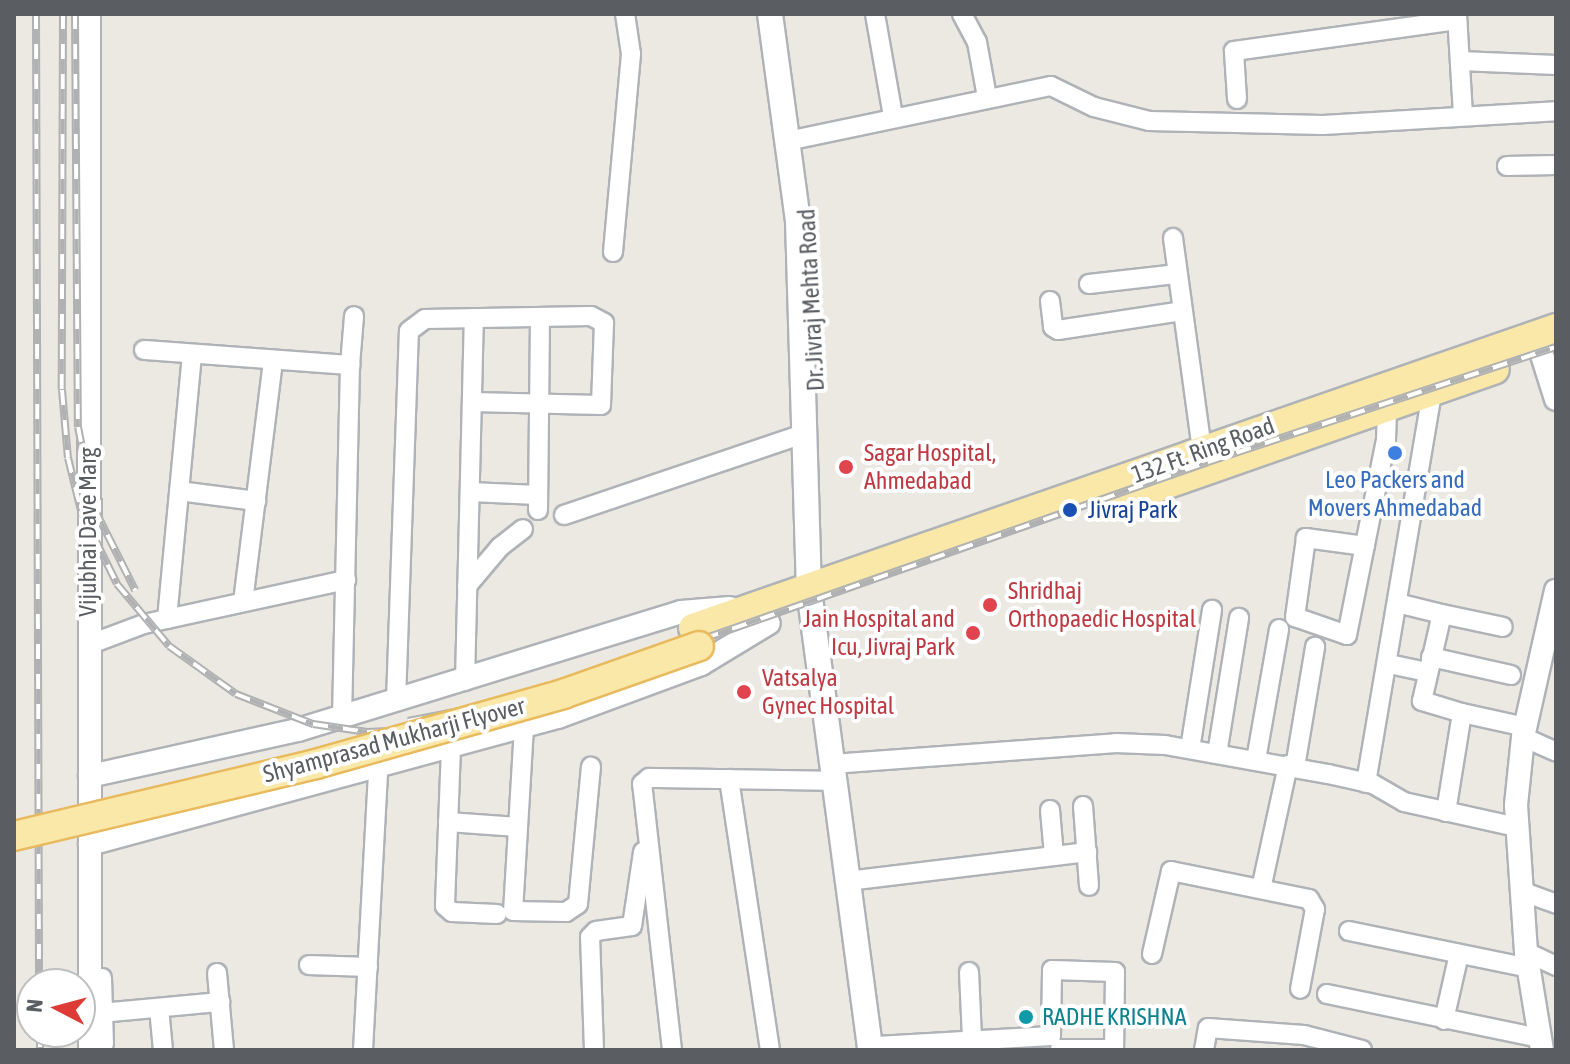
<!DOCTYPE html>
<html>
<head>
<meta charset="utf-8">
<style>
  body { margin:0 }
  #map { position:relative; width:1570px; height:1064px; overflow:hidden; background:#ece9e2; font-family:"Asap Condensed",sans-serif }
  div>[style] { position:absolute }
  .roads { filter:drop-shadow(2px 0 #afb3b7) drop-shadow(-2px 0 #afb3b7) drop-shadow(0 2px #afb3b7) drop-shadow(0 -2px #afb3b7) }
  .minor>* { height:18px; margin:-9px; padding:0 9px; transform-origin:9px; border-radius:9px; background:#fff }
  .tertiary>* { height:22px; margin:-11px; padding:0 11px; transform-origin:11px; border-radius:11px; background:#fff }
  .secondary>* { height:24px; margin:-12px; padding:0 12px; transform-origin:12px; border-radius:12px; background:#fff }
  .primary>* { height:28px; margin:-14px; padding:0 14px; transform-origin:14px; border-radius:14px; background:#fae8a9 }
  .rail>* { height:8px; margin-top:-4px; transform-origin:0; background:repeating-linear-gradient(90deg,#fff 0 15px,#b0b1b2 0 30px); box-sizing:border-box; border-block:2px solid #b0b1b2 }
  .bridges { filter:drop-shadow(2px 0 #e8ba5e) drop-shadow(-2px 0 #e8ba5e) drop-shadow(0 2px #e8ba5e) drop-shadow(0 -2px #e8ba5e) }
  .primary-bridge>* { height:28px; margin:-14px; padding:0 14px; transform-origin:14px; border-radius:14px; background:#fae8a9 }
  .dots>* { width:22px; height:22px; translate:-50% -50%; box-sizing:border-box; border:4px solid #fff; border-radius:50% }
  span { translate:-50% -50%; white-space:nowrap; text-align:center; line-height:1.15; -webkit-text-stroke:8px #fff; paint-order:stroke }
  .street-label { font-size:24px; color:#5a5e62 }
  .health-label { font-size:24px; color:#be3a42 }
  .left { translate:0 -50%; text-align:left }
  .right { translate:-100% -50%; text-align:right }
  .shop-label { font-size:24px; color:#366cbe }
  .transit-label { font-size:24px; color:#164399 }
  .culture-label { font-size:24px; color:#0d838f }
  .frame { position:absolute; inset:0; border:16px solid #5a5e62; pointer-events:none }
  .north { position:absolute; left:16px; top:968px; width:80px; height:80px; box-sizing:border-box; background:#fff; border:2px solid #bdbfc0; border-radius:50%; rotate:276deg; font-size:22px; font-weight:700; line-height:32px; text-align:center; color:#5a5e62 }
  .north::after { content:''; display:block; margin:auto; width:28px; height:36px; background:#de3a36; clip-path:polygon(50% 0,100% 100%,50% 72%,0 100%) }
</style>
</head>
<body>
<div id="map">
  <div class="roads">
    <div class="minor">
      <i style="left:875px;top:14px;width:104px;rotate:80deg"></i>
      <i style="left:962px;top:14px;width:32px;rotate:62deg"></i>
      <i style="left:977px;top:42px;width:56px;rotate:79.7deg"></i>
      <i style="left:1457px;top:14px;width:100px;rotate:86.6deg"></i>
      <i style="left:1460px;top:61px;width:96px;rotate:2.4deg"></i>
      <i style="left:1237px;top:99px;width:48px;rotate:-93.6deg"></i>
      <i style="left:1234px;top:51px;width:225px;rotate:-7.9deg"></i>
      <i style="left:797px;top:139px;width:259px;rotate:-11.8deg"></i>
      <i style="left:1051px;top:86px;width:48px;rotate:26deg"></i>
      <i style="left:1094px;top:107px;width:57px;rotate:14.3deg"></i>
      <i style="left:1149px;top:121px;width:174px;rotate:1.3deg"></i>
      <i style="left:1323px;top:125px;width:233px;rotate:-3.4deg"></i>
      <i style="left:1507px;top:166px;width:49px;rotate:-1.2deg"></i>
      <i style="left:1173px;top:238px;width:215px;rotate:82.2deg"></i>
      <i style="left:613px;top:252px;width:199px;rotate:-84.8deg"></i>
      <i style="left:631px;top:54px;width:40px;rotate:-98.5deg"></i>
      <i style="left:1089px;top:284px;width:89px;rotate:-6.5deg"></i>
      <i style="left:1050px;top:301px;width:26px;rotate:83deg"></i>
      <i style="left:1053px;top:327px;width:6px;rotate:31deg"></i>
      <i style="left:1058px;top:330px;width:125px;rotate:-8.7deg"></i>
      <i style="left:144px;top:350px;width:207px;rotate:4.2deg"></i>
      <i style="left:350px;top:365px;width:352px;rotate:91.3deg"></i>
      <i style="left:350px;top:365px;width:49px;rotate:-85.3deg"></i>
      <i style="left:179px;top:491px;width:78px;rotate:7.4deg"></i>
      <i style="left:470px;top:492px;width:68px;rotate:2.5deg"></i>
      <i style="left:538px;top:510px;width:193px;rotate:-89.4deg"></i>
      <i style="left:564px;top:515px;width:256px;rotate:-18.7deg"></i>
      <i style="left:1365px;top:546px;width:60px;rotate:-172.3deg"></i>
      <i style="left:1306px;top:538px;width:80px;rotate:97.9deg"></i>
      <i style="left:1295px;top:617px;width:55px;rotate:19.1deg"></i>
      <i style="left:1347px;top:635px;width:199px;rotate:-78.7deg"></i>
      <i style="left:1386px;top:440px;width:32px;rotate:-88deg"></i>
      <i style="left:467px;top:586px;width:51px;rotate:-49.8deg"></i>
      <i style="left:500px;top:547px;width:29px;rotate:-38deg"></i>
      <i style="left:243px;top:602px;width:244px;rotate:-82.9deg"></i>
      <i style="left:1397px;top:603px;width:46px;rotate:13.7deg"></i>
      <i style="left:167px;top:619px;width:266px;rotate:-84.6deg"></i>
      <i style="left:88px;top:645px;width:60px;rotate:-20.6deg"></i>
      <i style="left:144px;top:624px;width:207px;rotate:-12.3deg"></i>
      <i style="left:1431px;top:657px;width:82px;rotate:12.7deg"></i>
      <i style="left:1389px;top:664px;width:40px;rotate:12deg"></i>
      <i style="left:465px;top:681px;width:363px;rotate:-88.6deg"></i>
      <i style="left:396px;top:701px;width:370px;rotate:-88deg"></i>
      <i style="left:409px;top:331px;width:20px;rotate:-37deg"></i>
      <i style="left:425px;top:319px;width:166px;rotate:-1deg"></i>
      <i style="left:591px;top:316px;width:15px;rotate:28deg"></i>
      <i style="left:604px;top:323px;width:82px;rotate:92.1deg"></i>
      <i style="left:601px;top:405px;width:129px;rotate:-178.7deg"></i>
      <i style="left:1462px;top:713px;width:42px;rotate:-163.3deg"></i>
      <i style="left:1422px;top:701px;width:89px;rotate:-77.1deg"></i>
      <i style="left:1442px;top:614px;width:62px;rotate:12deg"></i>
      <i style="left:524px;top:727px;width:184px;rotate:93.4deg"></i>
      <i style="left:513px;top:911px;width:53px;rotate:1.1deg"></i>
      <i style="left:566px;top:912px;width:14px;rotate:-34deg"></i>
      <i style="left:578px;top:904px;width:138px;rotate:-84.6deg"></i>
      <i style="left:1523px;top:737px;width:36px;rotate:24deg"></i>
      <i style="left:451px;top:748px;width:158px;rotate:92.2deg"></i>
      <i style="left:445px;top:906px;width:9px;rotate:41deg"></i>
      <i style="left:452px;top:912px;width:45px;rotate:2.5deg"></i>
      <i style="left:1190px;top:749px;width:141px;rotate:-81deg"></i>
      <i style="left:1217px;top:754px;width:138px;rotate:-80.8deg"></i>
      <i style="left:1256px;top:760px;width:133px;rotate:-80deg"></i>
      <i style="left:832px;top:764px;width:285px;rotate:-4.2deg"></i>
      <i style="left:1116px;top:743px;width:49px;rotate:2.3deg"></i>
      <i style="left:1165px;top:745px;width:166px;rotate:10.1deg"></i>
      <i style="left:1328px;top:774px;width:46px;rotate:12.5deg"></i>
      <i style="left:1373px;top:784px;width:36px;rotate:30deg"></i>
      <i style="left:1404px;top:802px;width:116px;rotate:12.5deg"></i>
      <i style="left:1295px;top:767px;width:122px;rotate:-80.5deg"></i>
      <i style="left:729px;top:779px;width:274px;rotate:81.4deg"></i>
      <i style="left:1366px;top:783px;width:397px;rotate:-80.4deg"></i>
      <i style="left:1083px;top:806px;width:80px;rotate:85.7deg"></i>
      <i style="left:1050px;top:810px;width:46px;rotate:85deg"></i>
      <i style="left:1446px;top:812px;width:100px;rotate:-80.8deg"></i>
      <i style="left:1462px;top:713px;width:65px;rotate:12.5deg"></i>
      <i style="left:448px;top:822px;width:70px;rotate:4.1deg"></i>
      <i style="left:856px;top:880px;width:233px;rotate:-6.9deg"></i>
      <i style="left:1261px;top:889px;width:127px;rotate:-77.7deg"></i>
      <i style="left:1521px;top:891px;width:37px;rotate:20deg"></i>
      <i style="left:1349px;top:931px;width:184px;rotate:11.6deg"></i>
      <i style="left:1526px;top:952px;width:33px;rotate:25deg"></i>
      <i style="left:1152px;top:954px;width:85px;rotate:-77.1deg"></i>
      <i style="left:1171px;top:871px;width:141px;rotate:11.5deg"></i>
      <i style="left:1309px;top:899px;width:12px;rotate:59deg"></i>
      <i style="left:1315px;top:909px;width:81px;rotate:100.6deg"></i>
      <i style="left:309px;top:965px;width:59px;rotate:1.9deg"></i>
      <i style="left:969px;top:972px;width:67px;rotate:87.4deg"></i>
      <i style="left:217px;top:973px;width:77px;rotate:84.8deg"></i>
      <i style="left:102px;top:978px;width:66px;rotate:88.3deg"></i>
      <i style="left:1327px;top:994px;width:217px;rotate:11.7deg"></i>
      <i style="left:159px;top:1008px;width:42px;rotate:84.6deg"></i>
      <i style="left:90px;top:1014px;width:131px;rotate:-5.3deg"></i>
      <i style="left:1444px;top:1020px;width:68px;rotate:-77.2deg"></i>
      <i style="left:877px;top:1046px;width:174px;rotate:-3.3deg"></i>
      <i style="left:1051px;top:1036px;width:66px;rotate:-89.1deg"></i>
      <i style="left:1052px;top:970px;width:63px;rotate:1.8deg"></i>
      <i style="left:1115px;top:972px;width:77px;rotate:90.7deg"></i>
      <i style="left:1114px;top:1049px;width:54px;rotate:180deg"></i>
      <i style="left:363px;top:1050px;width:281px;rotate:-86.9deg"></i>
      <i style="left:594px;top:1050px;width:113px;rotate:-92deg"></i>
      <i style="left:590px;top:937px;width:8px;rotate:-45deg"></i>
      <i style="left:596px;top:931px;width:36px;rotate:-8deg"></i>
      <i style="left:632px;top:926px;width:75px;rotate:-81.5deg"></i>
      <i style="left:672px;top:1050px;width:268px;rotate:-96.4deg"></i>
      <i style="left:642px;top:784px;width:9px;rotate:-41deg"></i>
      <i style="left:649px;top:778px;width:186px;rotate:0.9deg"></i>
      <i style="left:1204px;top:1050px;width:22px;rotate:-80deg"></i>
      <i style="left:1208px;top:1028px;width:96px;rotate:4.2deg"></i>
      <i style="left:1304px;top:1035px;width:60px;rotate:14.5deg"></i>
    </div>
    <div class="tertiary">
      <i style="left:89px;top:14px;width:1036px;rotate:89.94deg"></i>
      <i style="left:1536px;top:336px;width:66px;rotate:72.4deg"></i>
      <i style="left:90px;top:776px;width:213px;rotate:-12.5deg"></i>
      <i style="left:298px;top:730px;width:401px;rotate:-17.1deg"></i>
      <i style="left:681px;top:612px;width:49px;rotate:-4.7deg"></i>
      <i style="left:90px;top:844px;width:485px;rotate:-15.2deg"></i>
      <i style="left:558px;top:717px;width:153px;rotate:-20.3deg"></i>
      <i style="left:701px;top:664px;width:79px;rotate:-31.1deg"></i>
      <i style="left:1542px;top:1050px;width:99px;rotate:-99.3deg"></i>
      <i style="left:1526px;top:952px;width:147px;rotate:-93.9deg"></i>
      <i style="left:1516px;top:805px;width:68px;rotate:-84.1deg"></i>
      <i style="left:1523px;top:737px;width:150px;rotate:-77.3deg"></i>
    </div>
    <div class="secondary">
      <i style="left:770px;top:14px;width:209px;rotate:82.3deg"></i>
      <i style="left:798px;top:221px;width:369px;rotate:88.3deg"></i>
      <i style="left:809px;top:590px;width:464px;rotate:82.4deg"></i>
    </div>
    <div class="primary">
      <i style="left:1119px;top:501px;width:398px;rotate:-19.3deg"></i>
      <i style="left:693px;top:628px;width:914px;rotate:-19.17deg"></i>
    </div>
  </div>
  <div class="rail">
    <i style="left:36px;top:14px;width:970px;rotate:89.82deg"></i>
    <i style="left:63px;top:14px;width:376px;rotate:90.2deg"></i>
    <i style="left:62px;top:390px;width:68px;rotate:85deg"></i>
    <i style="left:68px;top:458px;width:55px;rotate:76.2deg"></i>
    <i style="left:81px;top:511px;width:81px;rotate:63.7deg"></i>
    <i style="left:117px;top:584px;width:81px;rotate:50deg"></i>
    <i style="left:169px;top:646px;width:82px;rotate:35.6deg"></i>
    <i style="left:236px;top:694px;width:83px;rotate:21.3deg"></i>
    <i style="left:313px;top:724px;width:55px;rotate:8.4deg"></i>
    <i style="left:367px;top:732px;width:82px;rotate:-2.8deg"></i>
    <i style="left:449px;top:728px;width:804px;rotate:-19.31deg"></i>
    <i style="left:1208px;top:462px;width:367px;rotate:-18.3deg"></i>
    <i style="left:75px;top:14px;width:413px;rotate:89.6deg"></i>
    <i style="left:78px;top:427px;width:83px;rotate:78.8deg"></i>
    <i style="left:94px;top:508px;width:92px;rotate:63.4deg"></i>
    <i style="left:408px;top:721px;width:67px;rotate:-11.1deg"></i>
    <i style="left:40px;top:1032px;width:18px;rotate:90deg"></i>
  </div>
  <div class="bridges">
    <div class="primary-bridge">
      <i style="left:14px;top:836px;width:310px;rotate:-13.4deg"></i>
      <i style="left:316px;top:764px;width:257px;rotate:-15.8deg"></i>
      <i style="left:563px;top:694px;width:144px;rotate:-19.4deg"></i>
    </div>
  </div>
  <div class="dots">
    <i style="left:1395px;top:453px;background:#3f7fe0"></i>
    <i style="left:846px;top:467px;background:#e0444e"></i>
    <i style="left:1070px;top:510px;background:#1a4fb4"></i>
    <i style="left:990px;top:605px;background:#e0444e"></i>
    <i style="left:973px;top:633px;background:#e0444e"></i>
    <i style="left:744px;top:692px;background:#e0444e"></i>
    <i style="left:1026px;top:1017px;background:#0f9aa8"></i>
  </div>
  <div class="street-label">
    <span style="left:811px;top:300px;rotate:-93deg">Dr. Jivraj Mehta Road</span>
    <span style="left:1203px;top:450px;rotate:-20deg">132 Ft. Ring Road</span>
    <span style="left:88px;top:532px;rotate:-90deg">Vijubhai Dave Marg</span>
    <span style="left:394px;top:740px;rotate:-15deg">Shyamprasad Mukharji Flyover</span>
  </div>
  <div class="health-label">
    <span class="left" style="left:864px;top:467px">Sagar Hospital,<br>Ahmedabad</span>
    <span class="left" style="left:1008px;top:605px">Shridhaj<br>Orthopaedic Hospital</span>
    <span class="right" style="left:955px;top:633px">Jain Hospital and<br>Icu, Jivraj Park</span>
    <span class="left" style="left:762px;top:692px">Vatsalya<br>Gynec Hospital</span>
  </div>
  <div class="shop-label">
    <span style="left:1395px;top:494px">Leo Packers and<br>Movers Ahmedabad</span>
  </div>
  <div class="transit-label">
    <span class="left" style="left:1088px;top:510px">Jivraj Park</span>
  </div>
  <div class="culture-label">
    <span class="left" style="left:1042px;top:1017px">RADHE KRISHNA</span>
  </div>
  <div class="frame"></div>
  <div class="north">N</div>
</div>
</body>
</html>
